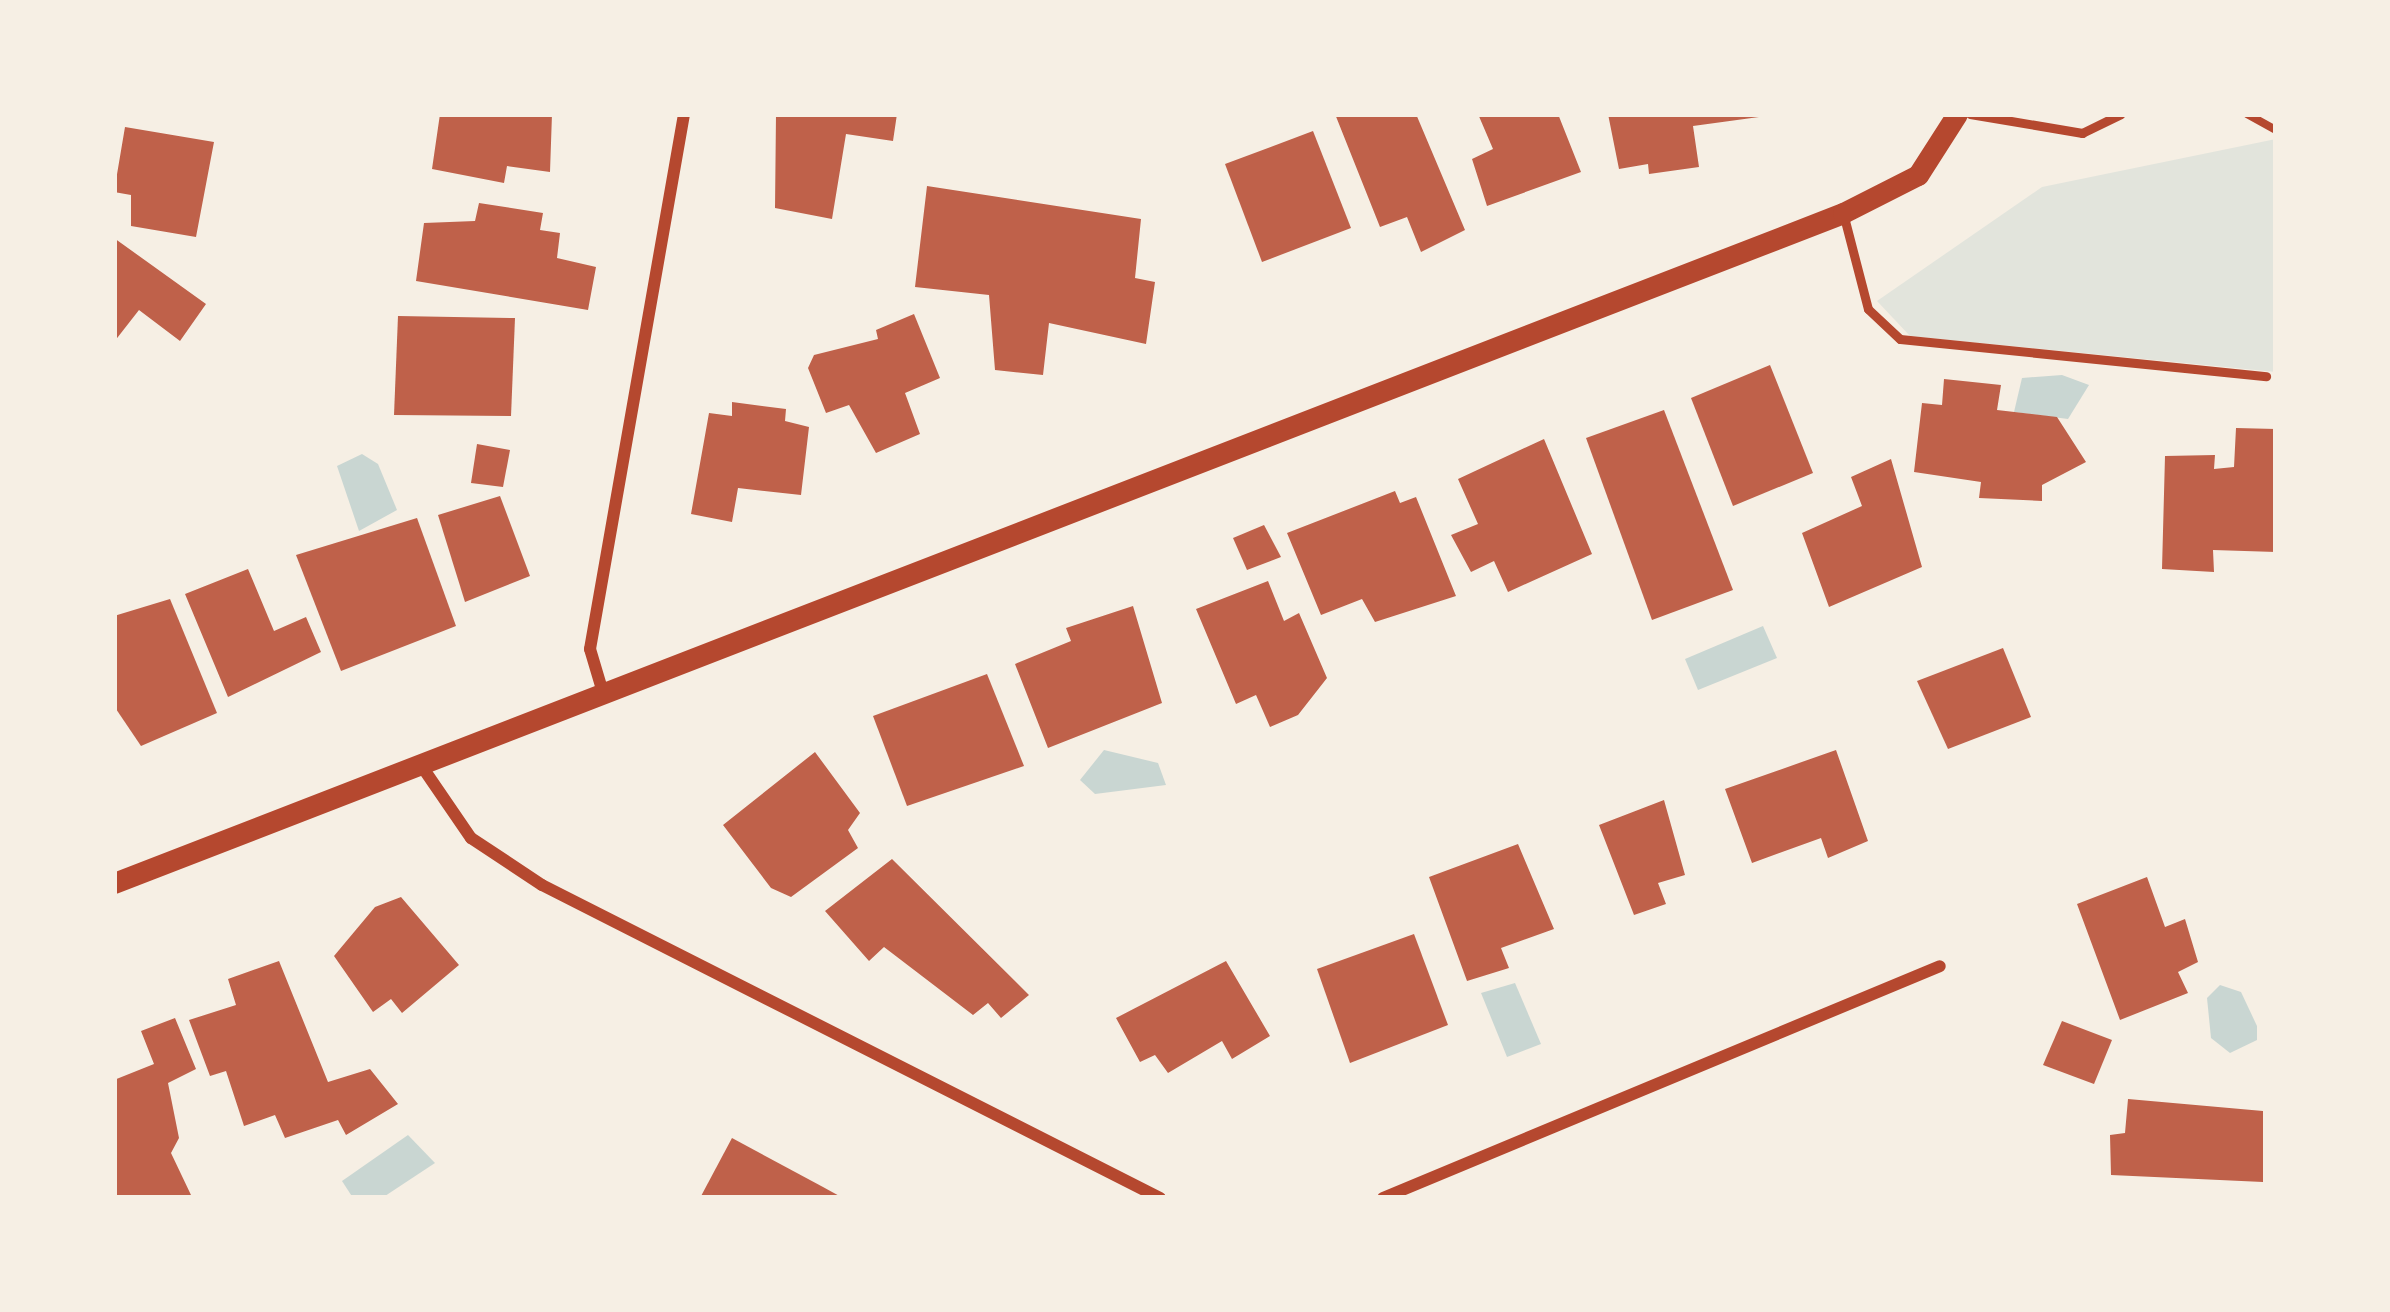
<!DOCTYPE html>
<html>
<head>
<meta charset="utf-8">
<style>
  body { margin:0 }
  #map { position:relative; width:2390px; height:1312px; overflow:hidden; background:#f6efe4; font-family:Helvetica,sans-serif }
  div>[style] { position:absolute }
  .green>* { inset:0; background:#e2e4dc }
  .water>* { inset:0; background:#c9d6d2 }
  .building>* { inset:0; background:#bf614a }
  .path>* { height:8px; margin:-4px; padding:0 4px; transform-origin:4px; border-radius:4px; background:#b5482f }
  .service>* { height:9px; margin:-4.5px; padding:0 4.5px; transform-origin:4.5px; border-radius:4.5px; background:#b5482f }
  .minor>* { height:12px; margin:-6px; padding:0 6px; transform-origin:6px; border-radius:6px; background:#b5482f }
  .tertiary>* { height:21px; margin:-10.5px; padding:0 10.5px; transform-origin:10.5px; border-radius:10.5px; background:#b5482f }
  span { translate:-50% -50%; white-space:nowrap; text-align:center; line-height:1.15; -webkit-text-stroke:10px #f6efe4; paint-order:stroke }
  .frame { position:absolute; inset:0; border:117px solid #f6efe4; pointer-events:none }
</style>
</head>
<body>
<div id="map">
  <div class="green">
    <i style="clip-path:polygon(2276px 139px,2276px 372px,1910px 336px,1877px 301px,2042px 187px)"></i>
  </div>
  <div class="water">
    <i style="clip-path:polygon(2062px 375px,2089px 385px,2068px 419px,2014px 412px,2022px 378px)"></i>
    <i style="clip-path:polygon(362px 454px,378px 464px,397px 510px,359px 531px,337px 466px)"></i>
    <i style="clip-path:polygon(1763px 626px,1777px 658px,1698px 690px,1685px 659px)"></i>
    <i style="clip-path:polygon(1104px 750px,1158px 763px,1166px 785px,1095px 794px,1080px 780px)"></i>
    <i style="clip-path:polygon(1515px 983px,1541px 1044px,1507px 1057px,1481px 993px)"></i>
    <i style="clip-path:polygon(2220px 985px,2241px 992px,2257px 1026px,2257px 1040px,2230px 1053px,2211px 1038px,2207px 998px)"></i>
    <i style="clip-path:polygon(408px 1135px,435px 1163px,382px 1198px,353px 1198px,342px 1181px)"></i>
  </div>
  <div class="building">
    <i style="clip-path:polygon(440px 114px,552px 114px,550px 172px,507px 166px,504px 183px,432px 169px)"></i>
    <i style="clip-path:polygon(776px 114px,897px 114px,893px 141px,846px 134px,832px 219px,775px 208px)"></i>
    <i style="clip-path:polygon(1335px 114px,1416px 114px,1465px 230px,1421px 252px,1407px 217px,1380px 227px)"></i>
    <i style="clip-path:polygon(1478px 114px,1558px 114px,1581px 172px,1487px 206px,1472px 159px,1493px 149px)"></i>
    <i style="clip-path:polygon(1608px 114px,1759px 114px,1759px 117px,1693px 126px,1699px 167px,1649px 174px,1648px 164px,1619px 169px)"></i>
    <i style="clip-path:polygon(125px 127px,214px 142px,196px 237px,131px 226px,131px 195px,114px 192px)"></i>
    <i style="clip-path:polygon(1313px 131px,1351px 228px,1262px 262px,1225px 164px)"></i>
    <i style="clip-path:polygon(927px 186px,1141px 219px,1135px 278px,1155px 282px,1146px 344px,1049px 323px,1043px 375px,995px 370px,989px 295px,915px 287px)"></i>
    <i style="clip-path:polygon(479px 203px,543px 213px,540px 230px,560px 233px,557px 258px,596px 267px,588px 310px,416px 281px,424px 223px,475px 221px)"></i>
    <i style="clip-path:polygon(114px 238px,206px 304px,180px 341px,139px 310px,114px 342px)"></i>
    <i style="clip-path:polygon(914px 314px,940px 378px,905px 393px,920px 434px,876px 453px,849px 405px,826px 413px,808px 368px,814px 355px,878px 339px,876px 330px)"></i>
    <i style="clip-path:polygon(398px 316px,515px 318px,511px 416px,394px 415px)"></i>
    <i style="clip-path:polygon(1770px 365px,1813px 473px,1733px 506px,1691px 398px)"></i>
    <i style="clip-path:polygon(1944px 379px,2001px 385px,1997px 410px,2057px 417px,2086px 462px,2042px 485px,2042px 501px,1979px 498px,1981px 482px,1914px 472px,1922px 403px,1942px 405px)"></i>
    <i style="clip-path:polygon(732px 402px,786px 409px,785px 421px,809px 427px,801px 495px,738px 488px,732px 522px,691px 514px,709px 413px,732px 416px)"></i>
    <i style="clip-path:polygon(1664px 410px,1733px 590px,1652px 620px,1586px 438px)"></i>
    <i style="clip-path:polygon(2236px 428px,2276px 429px,2276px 552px,2213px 550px,2214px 572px,2162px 569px,2165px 456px,2215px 455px,2214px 469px,2234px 467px)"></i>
    <i style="clip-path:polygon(1544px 439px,1592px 554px,1508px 592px,1494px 561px,1471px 572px,1451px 535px,1478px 524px,1458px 479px)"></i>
    <i style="clip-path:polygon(477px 444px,510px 450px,503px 487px,471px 483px)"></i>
    <i style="clip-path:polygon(1891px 459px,1922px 567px,1829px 607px,1802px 533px,1862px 506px,1851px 477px)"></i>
    <i style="clip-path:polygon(1395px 491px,1400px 503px,1416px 497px,1456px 596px,1375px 622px,1362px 599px,1321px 615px,1287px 533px)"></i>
    <i style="clip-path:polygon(500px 496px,530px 576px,465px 602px,438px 515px)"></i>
    <i style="clip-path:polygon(417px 518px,456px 626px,341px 671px,296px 555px)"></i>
    <i style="clip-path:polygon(1264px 525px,1281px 557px,1247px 570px,1233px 538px)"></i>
    <i style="clip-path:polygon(248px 569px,274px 631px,306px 617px,321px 652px,228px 697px,185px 594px)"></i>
    <i style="clip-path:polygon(1268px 581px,1284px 621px,1299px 613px,1327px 678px,1298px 715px,1270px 727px,1256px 695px,1236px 704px,1196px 609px)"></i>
    <i style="clip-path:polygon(170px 599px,217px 713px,141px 746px,114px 706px,114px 616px)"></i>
    <i style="clip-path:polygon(1133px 606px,1162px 703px,1048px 748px,1015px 664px,1071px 641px,1066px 628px)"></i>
    <i style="clip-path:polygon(2003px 648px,2031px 717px,1948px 749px,1917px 681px)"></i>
    <i style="clip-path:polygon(987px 674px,1024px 766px,907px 806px,873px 716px)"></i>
    <i style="clip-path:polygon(1836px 750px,1868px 841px,1828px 858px,1821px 838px,1752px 863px,1725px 789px)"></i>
    <i style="clip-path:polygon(815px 752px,860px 813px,848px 830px,858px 848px,791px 897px,771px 888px,723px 825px)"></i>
    <i style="clip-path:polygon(1664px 800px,1685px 875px,1658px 883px,1666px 904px,1634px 915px,1599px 825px)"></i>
    <i style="clip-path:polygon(1518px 844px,1554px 929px,1501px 948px,1509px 968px,1467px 981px,1429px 877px)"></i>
    <i style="clip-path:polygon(892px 859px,1029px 995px,1001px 1018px,988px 1003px,973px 1015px,884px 947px,869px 961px,825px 911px)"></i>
    <i style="clip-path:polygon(2147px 877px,2165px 927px,2185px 919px,2198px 962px,2178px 972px,2188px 993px,2120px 1020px,2077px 904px)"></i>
    <i style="clip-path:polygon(401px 897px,459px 965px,402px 1013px,391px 999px,373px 1012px,334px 956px,375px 907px)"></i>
    <i style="clip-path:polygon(1414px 934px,1448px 1025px,1350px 1063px,1317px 969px)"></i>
    <i style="clip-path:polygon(279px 961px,328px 1082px,370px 1069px,398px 1104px,346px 1135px,338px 1120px,285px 1138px,275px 1115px,244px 1126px,226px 1071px,210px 1076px,189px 1020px,236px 1005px,228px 979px)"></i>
    <i style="clip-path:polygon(1226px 961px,1270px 1036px,1232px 1059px,1222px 1041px,1168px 1073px,1155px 1055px,1140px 1062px,1116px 1018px)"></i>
    <i style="clip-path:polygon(175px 1018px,196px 1069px,168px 1083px,179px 1138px,171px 1153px,191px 1195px,114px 1198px,114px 1080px,154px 1064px,141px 1031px)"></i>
    <i style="clip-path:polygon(2062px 1021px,2112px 1040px,2094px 1084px,2043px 1065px)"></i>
    <i style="clip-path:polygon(2128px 1099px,2263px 1111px,2263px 1182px,2111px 1175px,2110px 1135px,2125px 1133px)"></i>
    <i style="clip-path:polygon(732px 1138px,823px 1187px,843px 1198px,700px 1198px)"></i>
  </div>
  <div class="path">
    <i style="left:2247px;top:114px;width:33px;rotate:29deg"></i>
  </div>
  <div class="service">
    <i style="left:1970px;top:114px;width:114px;rotate:9.6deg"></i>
    <i style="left:2082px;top:133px;width:43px;rotate:-26deg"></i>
    <i style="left:1843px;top:213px;width:99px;rotate:75.4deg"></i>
    <i style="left:1868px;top:309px;width:44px;rotate:43.2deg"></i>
    <i style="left:1900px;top:339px;width:368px;rotate:5.8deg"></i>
  </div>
  <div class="minor">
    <i style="left:604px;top:696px;width:49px;rotate:-106.6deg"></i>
    <i style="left:590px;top:649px;width:543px;rotate:-80.03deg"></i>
    <i style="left:423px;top:768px;width:85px;rotate:55.6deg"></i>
    <i style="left:471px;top:838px;width:85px;rotate:33.5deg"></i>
    <i style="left:542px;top:885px;width:693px;rotate:26.86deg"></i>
    <i style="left:1383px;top:1198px;width:603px;rotate:-22.61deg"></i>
  </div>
  <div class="tertiary">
    <i style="left:114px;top:883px;width:1854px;rotate:-21.18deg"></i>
    <i style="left:1843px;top:213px;width:84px;rotate:-26.9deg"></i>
    <i style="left:1918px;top:175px;width:72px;rotate:-57.4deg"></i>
  </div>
  <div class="frame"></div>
</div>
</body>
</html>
